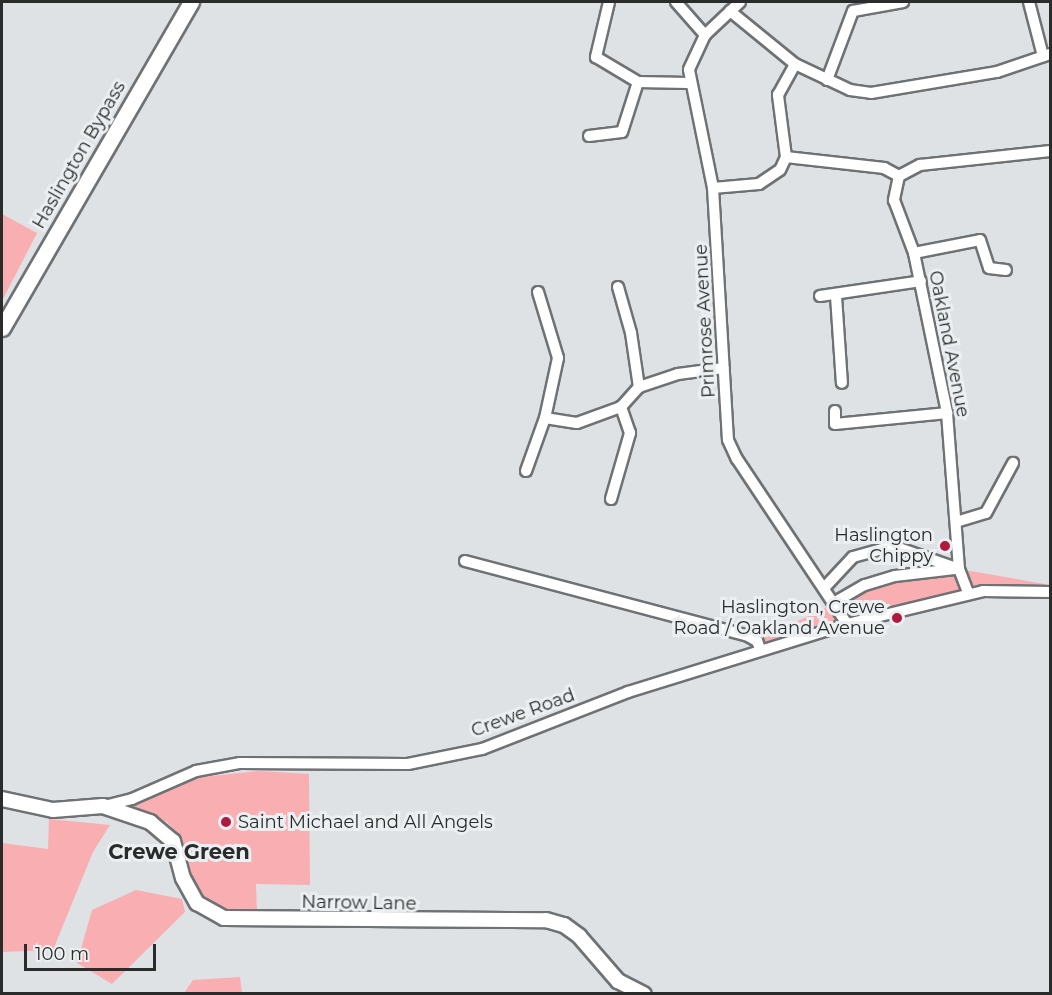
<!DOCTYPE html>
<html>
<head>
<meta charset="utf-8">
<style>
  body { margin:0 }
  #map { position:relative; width:1052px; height:995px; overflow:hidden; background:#dee2e4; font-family:Montserrat,sans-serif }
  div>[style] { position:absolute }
  .green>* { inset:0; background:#f9aeb2 }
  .roads { filter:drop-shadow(2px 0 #6f7274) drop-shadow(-2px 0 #6f7274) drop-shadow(0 2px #6f7274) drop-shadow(0 -2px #6f7274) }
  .minor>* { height:10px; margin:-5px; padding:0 5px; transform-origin:5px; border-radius:5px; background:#fff }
  .major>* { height:14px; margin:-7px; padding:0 7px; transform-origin:7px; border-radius:7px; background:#fff }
  .highway>* { height:15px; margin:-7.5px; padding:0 7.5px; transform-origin:7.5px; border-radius:7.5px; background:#fff }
  .dots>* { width:16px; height:16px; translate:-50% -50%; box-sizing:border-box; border:3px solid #ebeff1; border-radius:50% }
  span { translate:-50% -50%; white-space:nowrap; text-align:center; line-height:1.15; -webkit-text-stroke:6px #ebeff1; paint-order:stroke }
  .street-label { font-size:18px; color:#2a2c2c }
  .poi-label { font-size:18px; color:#2a2c2c }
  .right { translate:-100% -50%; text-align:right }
  .left { translate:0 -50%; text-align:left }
  .quarter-label { font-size:21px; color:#2a2c2c; font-weight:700 }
  .frame { position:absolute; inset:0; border:3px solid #2a2c2c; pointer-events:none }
  .scale { position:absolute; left:24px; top:944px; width:132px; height:27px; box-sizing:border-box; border:3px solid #2a2c2c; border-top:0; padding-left:8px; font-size:18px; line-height:21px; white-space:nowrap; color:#2a2c2c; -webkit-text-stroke:4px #ebeff1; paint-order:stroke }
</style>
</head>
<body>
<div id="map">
  <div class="green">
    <i style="clip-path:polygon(2px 214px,37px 233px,2px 301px)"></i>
    <i style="clip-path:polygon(959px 569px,1050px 585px,1050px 592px,1007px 589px,760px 649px,757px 641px,831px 605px,847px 621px,843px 600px,865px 585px)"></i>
    <i style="clip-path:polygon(259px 771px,309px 774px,310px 885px,256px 884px,257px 913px,214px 907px,191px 884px,188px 858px,180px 836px,167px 822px,129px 809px,132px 804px,201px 777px)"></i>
    <i style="clip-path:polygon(49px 819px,110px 825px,93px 852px,53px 950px,2px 952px,2px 843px,48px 849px)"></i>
    <i style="clip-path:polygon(136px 890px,182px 899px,185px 912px,112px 984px,77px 963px,92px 910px)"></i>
    <i style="clip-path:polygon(240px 977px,242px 993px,184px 993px,193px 980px)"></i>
  </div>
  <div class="roads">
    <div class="minor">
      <i style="left:609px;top:2px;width:57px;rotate:103.3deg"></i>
      <i style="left:596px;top:57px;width:49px;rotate:30.8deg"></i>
      <i style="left:638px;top:82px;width:50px;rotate:1.1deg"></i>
      <i style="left:676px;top:2px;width:44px;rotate:48.7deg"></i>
      <i style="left:740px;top:2px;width:48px;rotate:136.7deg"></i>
      <i style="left:705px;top:35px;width:38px;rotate:115deg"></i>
      <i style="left:689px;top:70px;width:120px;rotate:78.5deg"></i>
      <i style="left:713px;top:188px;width:252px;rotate:86.6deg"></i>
      <i style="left:728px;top:440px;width:21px;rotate:65deg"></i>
      <i style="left:737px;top:459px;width:198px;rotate:56.3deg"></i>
      <i style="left:1029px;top:2px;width:56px;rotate:75.5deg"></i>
      <i style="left:730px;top:11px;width:84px;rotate:39.2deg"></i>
      <i style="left:795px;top:64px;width:61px;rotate:25.3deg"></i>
      <i style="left:850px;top:90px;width:21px;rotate:8deg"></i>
      <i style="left:871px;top:93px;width:128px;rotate:-9.5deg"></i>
      <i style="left:997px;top:72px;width:56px;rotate:-18.8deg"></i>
      <i style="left:827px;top:80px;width:74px;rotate:-69.4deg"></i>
      <i style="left:853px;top:11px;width:51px;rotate:-10.2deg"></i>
      <i style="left:589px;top:136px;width:33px;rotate:-7deg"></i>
      <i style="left:622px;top:132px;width:52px;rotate:-72.3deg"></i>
      <i style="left:786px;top:157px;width:99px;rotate:6.4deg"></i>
      <i style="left:884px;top:168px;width:17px;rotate:28deg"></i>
      <i style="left:899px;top:176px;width:24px;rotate:-28deg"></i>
      <i style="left:920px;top:165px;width:131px;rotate:-6.1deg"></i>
      <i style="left:899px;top:176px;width:25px;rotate:102deg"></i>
      <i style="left:894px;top:200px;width:57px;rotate:69.3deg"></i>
      <i style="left:914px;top:253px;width:163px;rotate:78.3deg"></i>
      <i style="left:947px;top:413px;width:156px;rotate:85.6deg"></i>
      <i style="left:959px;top:569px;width:26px;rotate:69deg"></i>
      <i style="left:713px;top:188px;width:46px;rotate:-5deg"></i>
      <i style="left:759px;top:184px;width:25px;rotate:-34deg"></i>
      <i style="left:780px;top:170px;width:14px;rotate:-65deg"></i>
      <i style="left:786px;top:157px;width:63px;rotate:-97.4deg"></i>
      <i style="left:778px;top:95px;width:35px;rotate:-61deg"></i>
      <i style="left:914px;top:253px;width:67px;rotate:-11.1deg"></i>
      <i style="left:980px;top:240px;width:29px;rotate:72deg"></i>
      <i style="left:989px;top:268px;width:17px;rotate:7deg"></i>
      <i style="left:618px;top:287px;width:48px;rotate:74.2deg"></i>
      <i style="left:631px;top:333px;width:55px;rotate:81.6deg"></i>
      <i style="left:538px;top:292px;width:69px;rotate:73.1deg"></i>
      <i style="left:558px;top:358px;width:61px;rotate:102.2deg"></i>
      <i style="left:545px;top:418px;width:32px;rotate:9deg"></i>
      <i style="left:577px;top:423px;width:47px;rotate:-20deg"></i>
      <i style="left:621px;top:407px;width:27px;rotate:-48deg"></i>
      <i style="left:639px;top:387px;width:41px;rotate:-18.4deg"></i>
      <i style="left:678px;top:374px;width:46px;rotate:-7.4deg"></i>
      <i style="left:820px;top:296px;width:102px;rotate:-8.4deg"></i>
      <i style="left:836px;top:296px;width:87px;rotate:86.1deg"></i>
      <i style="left:835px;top:411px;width:13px;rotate:90deg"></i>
      <i style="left:835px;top:424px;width:113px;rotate:-5.6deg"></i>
      <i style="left:526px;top:471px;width:56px;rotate:-70.3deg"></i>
      <i style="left:611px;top:499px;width:69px;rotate:-73.9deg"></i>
      <i style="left:630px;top:433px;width:28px;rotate:-109deg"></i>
      <i style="left:956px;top:522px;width:31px;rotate:-17deg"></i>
      <i style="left:986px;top:513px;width:57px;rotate:-61.6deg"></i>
      <i style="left:465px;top:561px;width:291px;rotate:14.8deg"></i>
      <i style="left:746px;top:635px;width:13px;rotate:29deg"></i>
      <i style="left:757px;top:641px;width:9px;rotate:69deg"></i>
      <i style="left:825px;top:587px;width:41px;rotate:-47deg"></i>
      <i style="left:853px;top:557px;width:41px;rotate:-15.4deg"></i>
      <i style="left:893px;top:546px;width:70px;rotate:19.2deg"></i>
      <i style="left:835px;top:602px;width:34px;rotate:-30deg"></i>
      <i style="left:865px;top:585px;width:31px;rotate:-17deg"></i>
      <i style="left:895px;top:576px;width:60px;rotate:-6.7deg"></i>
      <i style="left:104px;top:806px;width:29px;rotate:-14deg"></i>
      <i style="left:132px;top:799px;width:70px;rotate:-23.6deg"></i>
      <i style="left:196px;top:771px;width:45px;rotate:-10.3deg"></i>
      <i style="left:240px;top:763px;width:168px;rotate:0.3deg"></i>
      <i style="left:408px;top:764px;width:76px;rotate:-11.5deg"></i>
      <i style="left:482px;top:749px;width:157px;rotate:-21.3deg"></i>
      <i style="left:628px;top:692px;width:229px;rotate:-17.2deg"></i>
      <i style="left:847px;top:624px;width:140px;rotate:-13.6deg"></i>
      <i style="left:983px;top:591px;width:67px;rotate:0.9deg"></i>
    </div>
    <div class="major">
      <i style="left:2px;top:799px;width:52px;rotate:12.2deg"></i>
      <i style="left:53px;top:810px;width:50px;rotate:-4.6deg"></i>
      <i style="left:103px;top:806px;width:50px;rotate:18.8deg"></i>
      <i style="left:150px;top:822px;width:30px;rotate:40deg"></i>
      <i style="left:173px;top:841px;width:38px;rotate:75deg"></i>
      <i style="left:183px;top:878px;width:29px;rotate:61deg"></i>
      <i style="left:197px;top:903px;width:31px;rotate:29deg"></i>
      <i style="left:224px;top:918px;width:322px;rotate:0.4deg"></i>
      <i style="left:546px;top:920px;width:19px;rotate:16deg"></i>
      <i style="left:564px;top:925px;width:19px;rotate:36deg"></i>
      <i style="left:579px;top:936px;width:60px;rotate:49.1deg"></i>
      <i style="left:618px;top:981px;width:29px;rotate:27deg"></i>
    </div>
    <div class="highway">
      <i style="left:2px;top:328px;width:377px;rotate:-59.9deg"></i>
    </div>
  </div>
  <div class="dots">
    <i style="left:945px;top:546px;background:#ae193d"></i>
    <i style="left:897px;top:618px;background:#ae193d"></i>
    <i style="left:226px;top:822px;background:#ae193d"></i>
  </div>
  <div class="street-label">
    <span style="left:79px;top:155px;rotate:-60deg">Haslington Bypass</span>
    <span style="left:705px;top:321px;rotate:-93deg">Primrose Avenue</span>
    <span style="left:949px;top:344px;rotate:79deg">Oakland Avenue</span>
    <span style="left:523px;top:713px;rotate:-20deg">Crewe Road</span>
    <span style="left:359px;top:903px;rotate:1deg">Narrow Lane</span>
  </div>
  <div class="poi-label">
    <span class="right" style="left:933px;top:546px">Haslington<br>Chippy</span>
    <span class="right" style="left:885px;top:618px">Haslington, Crewe<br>Road / Oakland Avenue</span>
    <span class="left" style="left:238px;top:822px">Saint Michael and All Angels</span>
  </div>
  <div class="quarter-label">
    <span style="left:179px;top:852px">Crewe Green</span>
  </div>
  <div class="frame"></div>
  <div class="scale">100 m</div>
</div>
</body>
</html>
